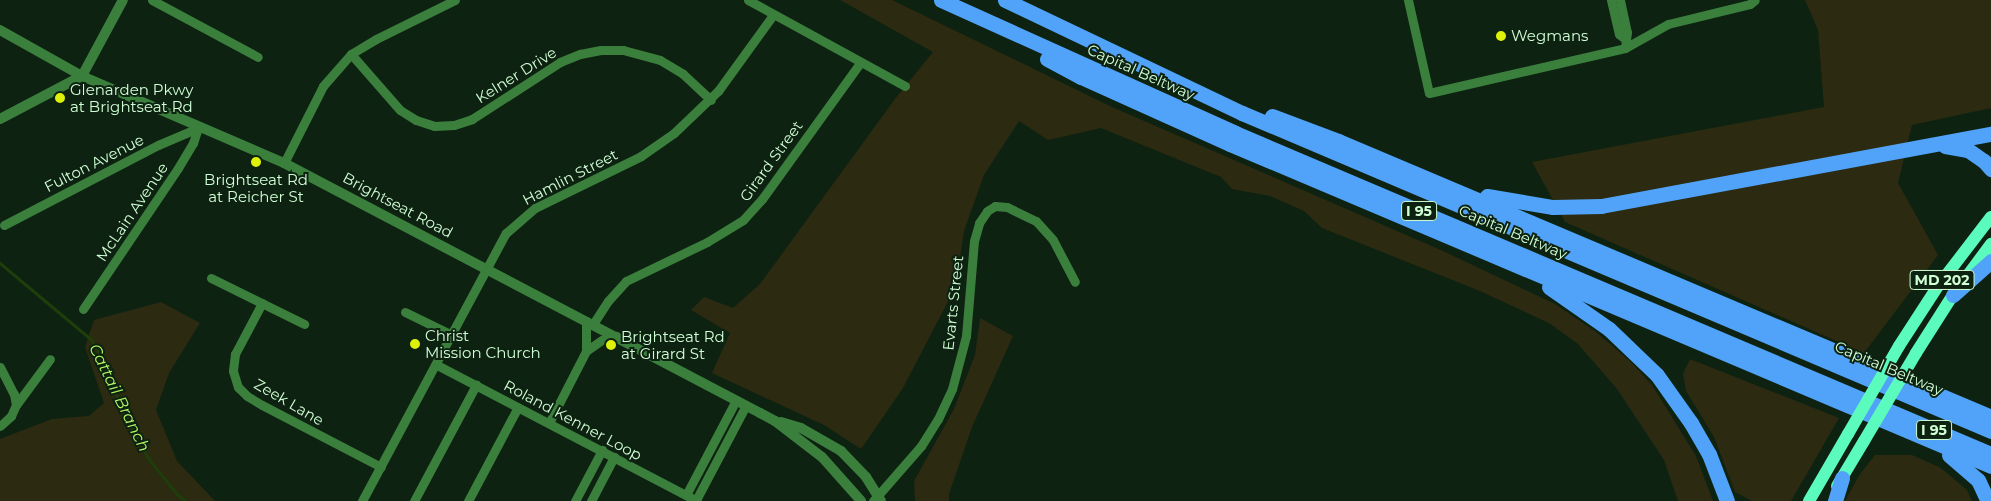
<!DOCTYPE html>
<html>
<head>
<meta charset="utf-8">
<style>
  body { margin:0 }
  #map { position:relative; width:1991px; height:501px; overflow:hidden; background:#0e2211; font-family:Montserrat,sans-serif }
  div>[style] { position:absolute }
  .green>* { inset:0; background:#2c2a11 }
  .stream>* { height:2.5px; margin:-1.25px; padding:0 1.25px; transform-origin:1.25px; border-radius:1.25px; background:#1e3e0b }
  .minor>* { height:9px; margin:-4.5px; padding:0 4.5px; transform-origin:4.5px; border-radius:4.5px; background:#3b7f3d }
  .tertiary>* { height:10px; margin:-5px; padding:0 5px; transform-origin:5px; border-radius:5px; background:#3b7f3d }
  .primary>* { height:12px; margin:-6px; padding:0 6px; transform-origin:6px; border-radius:6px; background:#5bfabd }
  .motorway>* { height:15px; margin:-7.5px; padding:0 7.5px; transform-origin:7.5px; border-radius:7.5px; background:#50a3f9 }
  .primary-bridge>* { height:12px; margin:-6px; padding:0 6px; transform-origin:6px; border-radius:6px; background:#5bfabd }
  .dots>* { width:14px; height:14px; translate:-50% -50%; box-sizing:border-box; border:2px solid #0e2211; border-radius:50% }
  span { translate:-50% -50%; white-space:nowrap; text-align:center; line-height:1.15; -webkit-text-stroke:4px #0e2211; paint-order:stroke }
  .shield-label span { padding:1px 4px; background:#0e2211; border:1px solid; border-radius:4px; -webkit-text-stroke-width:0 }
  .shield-label { font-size:14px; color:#d0fed5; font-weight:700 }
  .poi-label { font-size:15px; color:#d0fed5 }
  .left { translate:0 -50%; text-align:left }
  .street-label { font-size:15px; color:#d0fed5 }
  .water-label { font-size:16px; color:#b5fa62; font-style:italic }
</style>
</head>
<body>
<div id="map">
  <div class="green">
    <i style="clip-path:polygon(840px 0,892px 0,1112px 107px,1443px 251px,1555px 304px,1596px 332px,1631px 362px,1652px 385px,1696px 456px,1713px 501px,1678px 501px,1664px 460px,1617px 389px,1578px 344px,1549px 323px,1480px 291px,1322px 228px,1304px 211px,1270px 196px,1232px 189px,1221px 177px,1101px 128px,1048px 140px,1019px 121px,984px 175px,964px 231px,956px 286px,903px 388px,861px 449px,824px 425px,712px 373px,730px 333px,691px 310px,704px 297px,733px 308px,760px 284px,895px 99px,933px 52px)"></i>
    <i style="clip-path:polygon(1805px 0,1991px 0,1991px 108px,1912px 125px,1898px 183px,1938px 255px,1864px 353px,1565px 222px,1532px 162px,1824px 107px,1818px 30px)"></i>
    <i style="clip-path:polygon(161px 302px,200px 323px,169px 373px,156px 410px,177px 461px,215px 501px,0 501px,0 439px,52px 419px,89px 416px,104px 403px,85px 347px,94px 320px)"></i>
    <i style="clip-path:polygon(980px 318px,1013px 336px,972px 427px,949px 494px,949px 501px,915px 501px,914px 481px,954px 409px,975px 355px)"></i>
    <i style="clip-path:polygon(1690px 359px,1839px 418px,1791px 501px,1752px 501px,1735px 492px,1714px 437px,1686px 391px,1683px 374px)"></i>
    <i style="clip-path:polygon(1875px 455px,1912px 455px,1941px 468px,1967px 490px,1972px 501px,1845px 501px,1860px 474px)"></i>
  </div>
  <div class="stream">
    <i style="left:0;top:263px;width:120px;rotate:39.9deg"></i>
    <i style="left:92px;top:340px;width:26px;rotate:61deg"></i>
    <i style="left:105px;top:363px;width:52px;rotate:69.8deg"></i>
    <i style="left:123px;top:412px;width:54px;rotate:61deg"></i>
    <i style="left:149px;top:459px;width:45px;rotate:51.3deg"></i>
    <i style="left:177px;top:494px;width:11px;rotate:38deg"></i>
  </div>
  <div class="minor">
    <i style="left:152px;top:0;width:120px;rotate:28.3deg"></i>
    <i style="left:748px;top:0;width:179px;rotate:28.7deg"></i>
    <i style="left:1408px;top:0;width:95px;rotate:77.3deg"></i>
    <i style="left:1429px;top:93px;width:201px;rotate:-12.9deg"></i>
    <i style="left:1625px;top:48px;width:49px;rotate:-29.2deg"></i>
    <i style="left:1668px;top:24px;width:84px;rotate:-13.7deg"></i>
    <i style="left:1750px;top:4px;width:6px;rotate:-39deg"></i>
    <i style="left:1611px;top:0;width:35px;rotate:77deg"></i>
    <i style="left:1619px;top:34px;width:8px;rotate:40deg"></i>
    <i style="left:1620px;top:0;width:33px;rotate:78deg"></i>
    <i style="left:1627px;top:32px;width:16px;rotate:97deg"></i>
    <i style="left:351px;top:54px;width:74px;rotate:48.8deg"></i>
    <i style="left:400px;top:110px;width:19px;rotate:32deg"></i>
    <i style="left:416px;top:120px;width:19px;rotate:18deg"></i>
    <i style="left:434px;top:126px;width:20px;rotate:-3deg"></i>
    <i style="left:454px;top:125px;width:19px;rotate:-18deg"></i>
    <i style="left:472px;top:119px;width:105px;rotate:-32.9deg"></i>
    <i style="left:560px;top:62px;width:22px;rotate:-22deg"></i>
    <i style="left:580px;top:54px;width:21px;rotate:-11deg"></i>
    <i style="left:601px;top:50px;width:22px"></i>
    <i style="left:623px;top:50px;width:38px;rotate:15deg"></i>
    <i style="left:660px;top:60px;width:27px;rotate:31deg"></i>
    <i style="left:683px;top:74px;width:38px;rotate:43deg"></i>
    <i style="left:284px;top:163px;width:86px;rotate:-63.1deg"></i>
    <i style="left:323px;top:86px;width:43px;rotate:-48.8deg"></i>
    <i style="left:351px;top:54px;width:29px;rotate:-31deg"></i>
    <i style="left:376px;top:39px;width:88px;rotate:-26.3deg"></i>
    <i style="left:4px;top:225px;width:174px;rotate:-27.5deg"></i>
    <i style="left:158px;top:145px;width:43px;rotate:-23deg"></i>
    <i style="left:211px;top:278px;width:104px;rotate:26.3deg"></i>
    <i style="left:262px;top:303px;width:58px;rotate:117.9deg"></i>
    <i style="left:235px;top:354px;width:17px;rotate:97deg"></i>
    <i style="left:233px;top:371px;width:17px;rotate:73deg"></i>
    <i style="left:238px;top:387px;width:13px;rotate:45deg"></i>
    <i style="left:247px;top:396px;width:17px;rotate:31deg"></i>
    <i style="left:262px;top:405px;width:134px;rotate:27.5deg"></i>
    <i style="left:83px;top:309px;width:170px;rotate:-56deg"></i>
    <i style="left:178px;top:168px;width:29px;rotate:-59deg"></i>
    <i style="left:193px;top:143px;width:16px;rotate:-72deg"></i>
    <i style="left:405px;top:312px;width:52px;rotate:26.1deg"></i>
    <i style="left:593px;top:324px;width:27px;rotate:-57deg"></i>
    <i style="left:608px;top:301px;width:27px;rotate:-48deg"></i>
    <i style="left:626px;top:281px;width:90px;rotate:-25.7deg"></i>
    <i style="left:707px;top:242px;width:42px;rotate:-31.4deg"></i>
    <i style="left:743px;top:220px;width:28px;rotate:-48deg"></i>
    <i style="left:762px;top:199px;width:168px;rotate:-54.2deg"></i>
    <i style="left:586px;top:351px;width:30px;rotate:-90deg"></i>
    <i style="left:437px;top:365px;width:293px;rotate:27.6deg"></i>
    <i style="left:0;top:367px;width:30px;rotate:63deg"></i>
    <i style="left:14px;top:394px;width:11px;rotate:80deg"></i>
    <i style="left:549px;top:423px;width:81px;rotate:-62.8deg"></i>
    <i style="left:586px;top:351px;width:19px;rotate:-35deg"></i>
    <i style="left:602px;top:340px;width:15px;rotate:-16deg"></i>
    <i style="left:0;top:426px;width:15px;rotate:-42deg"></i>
    <i style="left:11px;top:416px;width:12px;rotate:-66deg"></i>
    <i style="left:16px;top:405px;width:57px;rotate:-53.5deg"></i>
    <i style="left:686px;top:495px;width:107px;rotate:-62.2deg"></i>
    <i style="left:696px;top:500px;width:107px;rotate:-62.2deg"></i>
    <i style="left:362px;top:501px;width:304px;rotate:-61.8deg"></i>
    <i style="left:506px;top:233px;width:38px;rotate:-41deg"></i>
    <i style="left:535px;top:208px;width:118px;rotate:-26.1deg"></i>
    <i style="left:641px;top:156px;width:40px;rotate:-34.9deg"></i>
    <i style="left:674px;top:133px;width:61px;rotate:-43.7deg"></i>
    <i style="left:718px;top:91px;width:94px;rotate:-54.1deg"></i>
    <i style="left:414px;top:501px;width:132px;rotate:-61.9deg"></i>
    <i style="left:468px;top:501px;width:106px;rotate:-62deg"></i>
    <i style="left:575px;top:501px;width:58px;rotate:-62.1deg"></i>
    <i style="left:591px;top:501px;width:50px;rotate:-62.4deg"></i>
    <i style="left:873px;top:501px;width:73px;rotate:-48.9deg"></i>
    <i style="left:921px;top:446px;width:32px;rotate:-58deg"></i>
    <i style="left:938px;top:419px;width:33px;rotate:-65deg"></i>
    <i style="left:952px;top:389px;width:55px;rotate:-75.2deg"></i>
    <i style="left:966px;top:336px;width:95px;rotate:-85.2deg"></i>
    <i style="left:974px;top:241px;width:19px;rotate:-74deg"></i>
    <i style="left:979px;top:223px;width:14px;rotate:-56deg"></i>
    <i style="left:987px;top:211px;width:9px;rotate:-32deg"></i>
    <i style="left:995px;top:206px;width:12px;rotate:5deg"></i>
    <i style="left:1007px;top:207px;width:32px;rotate:26deg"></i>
    <i style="left:1036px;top:221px;width:25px;rotate:48deg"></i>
    <i style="left:1053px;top:240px;width:47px;rotate:62.4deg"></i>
  </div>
  <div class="tertiary">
    <i style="left:0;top:30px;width:94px;rotate:29.3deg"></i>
    <i style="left:82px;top:76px;width:220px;rotate:23.3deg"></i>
    <i style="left:284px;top:163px;width:538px;rotate:27.71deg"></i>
    <i style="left:760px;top:413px;width:17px;rotate:28deg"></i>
    <i style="left:775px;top:421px;width:59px;rotate:37.5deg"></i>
    <i style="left:822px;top:457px;width:59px;rotate:48.4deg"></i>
    <i style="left:0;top:119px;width:93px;rotate:-27.7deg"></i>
    <i style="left:82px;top:76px;width:86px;rotate:-61.7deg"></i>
    <i style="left:781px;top:422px;width:21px;rotate:17deg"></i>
    <i style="left:801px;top:428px;width:46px;rotate:29.9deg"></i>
    <i style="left:841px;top:451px;width:36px;rotate:46deg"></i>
    <i style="left:866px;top:477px;width:28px;rotate:58deg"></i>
  </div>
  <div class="primary">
    <i style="left:1899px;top:346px;width:72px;rotate:-57deg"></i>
    <i style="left:1938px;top:286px;width:87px;rotate:-52.5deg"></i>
    <i style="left:1916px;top:353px;width:69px;rotate:-57.5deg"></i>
    <i style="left:1953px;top:295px;width:64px;rotate:-53.3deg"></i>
    <i style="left:1837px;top:486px;width:52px;rotate:-59deg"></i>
    <i style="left:1809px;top:501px;width:78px;rotate:-59.8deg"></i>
  </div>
  <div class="motorway">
    <i style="left:941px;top:0;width:323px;rotate:24.3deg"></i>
    <i style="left:1235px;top:133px;width:821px;rotate:23.01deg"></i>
    <i style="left:1005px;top:0;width:263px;rotate:25.5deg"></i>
    <i style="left:1242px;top:113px;width:814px;rotate:23deg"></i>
    <i style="left:1047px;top:59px;width:38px;rotate:28deg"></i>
    <i style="left:1081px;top:77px;width:163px;rotate:24.2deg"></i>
    <i style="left:1230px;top:144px;width:826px;rotate:22.93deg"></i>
    <i style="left:1272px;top:116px;width:71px;rotate:20.7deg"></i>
    <i style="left:1338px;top:141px;width:709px;rotate:22.91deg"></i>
    <i style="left:1945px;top:146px;width:23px;rotate:10deg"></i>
    <i style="left:1968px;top:150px;width:19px;rotate:35deg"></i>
    <i style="left:1984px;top:161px;width:11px;rotate:49deg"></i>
    <i style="left:1487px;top:196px;width:67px;rotate:9.5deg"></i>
    <i style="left:1553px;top:207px;width:48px;rotate:-1.2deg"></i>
    <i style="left:1601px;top:206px;width:397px;rotate:-10.5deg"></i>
    <i style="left:1549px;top:287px;width:73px;rotate:35deg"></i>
    <i style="left:1609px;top:329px;width:66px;rotate:43.8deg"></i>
    <i style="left:1657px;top:375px;width:59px;rotate:54.7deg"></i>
    <i style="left:1691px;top:423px;width:36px;rotate:60deg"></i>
    <i style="left:1709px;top:454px;width:50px;rotate:69deg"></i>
    <i style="left:1953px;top:295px;width:51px;rotate:-41.8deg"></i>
    <i style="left:1949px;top:455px;width:38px;rotate:41deg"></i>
    <i style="left:1978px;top:480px;width:23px;rotate:65deg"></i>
    <i style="left:1835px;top:501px;width:24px;rotate:-73deg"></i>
  </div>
  <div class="primary-bridge">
    <i style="left:1848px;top:434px;width:102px;rotate:-59.9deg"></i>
    <i style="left:1864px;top:441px;width:102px;rotate:-59.4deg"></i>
  </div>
  <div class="dots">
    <i style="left:1501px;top:36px;background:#ddf208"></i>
    <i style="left:60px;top:98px;background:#ddf208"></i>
    <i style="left:256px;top:162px;background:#ddf208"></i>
    <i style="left:415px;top:344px;background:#ddf208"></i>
    <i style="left:611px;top:345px;background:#ddf208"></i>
  </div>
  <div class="shield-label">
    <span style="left:1419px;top:211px">I 95</span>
    <span style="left:1942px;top:280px">MD 202</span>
    <span style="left:1934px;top:430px">I 95</span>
  </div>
  <div class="poi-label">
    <span class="left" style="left:1511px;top:36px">Wegmans</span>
    <span class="left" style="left:70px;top:98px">Glenarden Pkwy<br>at Brightseat Rd</span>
    <span style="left:256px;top:188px">Brightseat Rd<br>at Reicher St</span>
    <span class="left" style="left:425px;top:344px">Christ<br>Mission Church</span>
    <span class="left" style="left:621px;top:345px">Brightseat Rd<br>at Girard St</span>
  </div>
  <div class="street-label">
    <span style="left:1141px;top:72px;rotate:24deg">Capital Beltway</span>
    <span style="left:516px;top:75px;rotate:-32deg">Kelner Drive</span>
    <span style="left:771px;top:161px;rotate:-54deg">Girard Street</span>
    <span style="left:94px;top:163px;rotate:-27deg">Fulton Avenue</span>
    <span style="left:570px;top:177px;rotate:-27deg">Hamlin Street</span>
    <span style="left:398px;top:205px;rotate:28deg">Brightseat Road</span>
    <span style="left:132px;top:212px;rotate:-56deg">McLain Avenue</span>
    <span style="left:1513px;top:232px;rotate:23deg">Capital Beltway</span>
    <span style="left:953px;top:303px;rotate:-84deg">Evarts Street</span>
    <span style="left:1889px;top:368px;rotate:23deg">Capital Beltway</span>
    <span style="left:289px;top:402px;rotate:30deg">Zeek Lane</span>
    <span style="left:573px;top:420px;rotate:28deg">Roland Kenner Loop</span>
  </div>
  <div class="water-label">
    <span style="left:119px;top:398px;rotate:64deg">Cattail Branch</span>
  </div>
</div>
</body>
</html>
